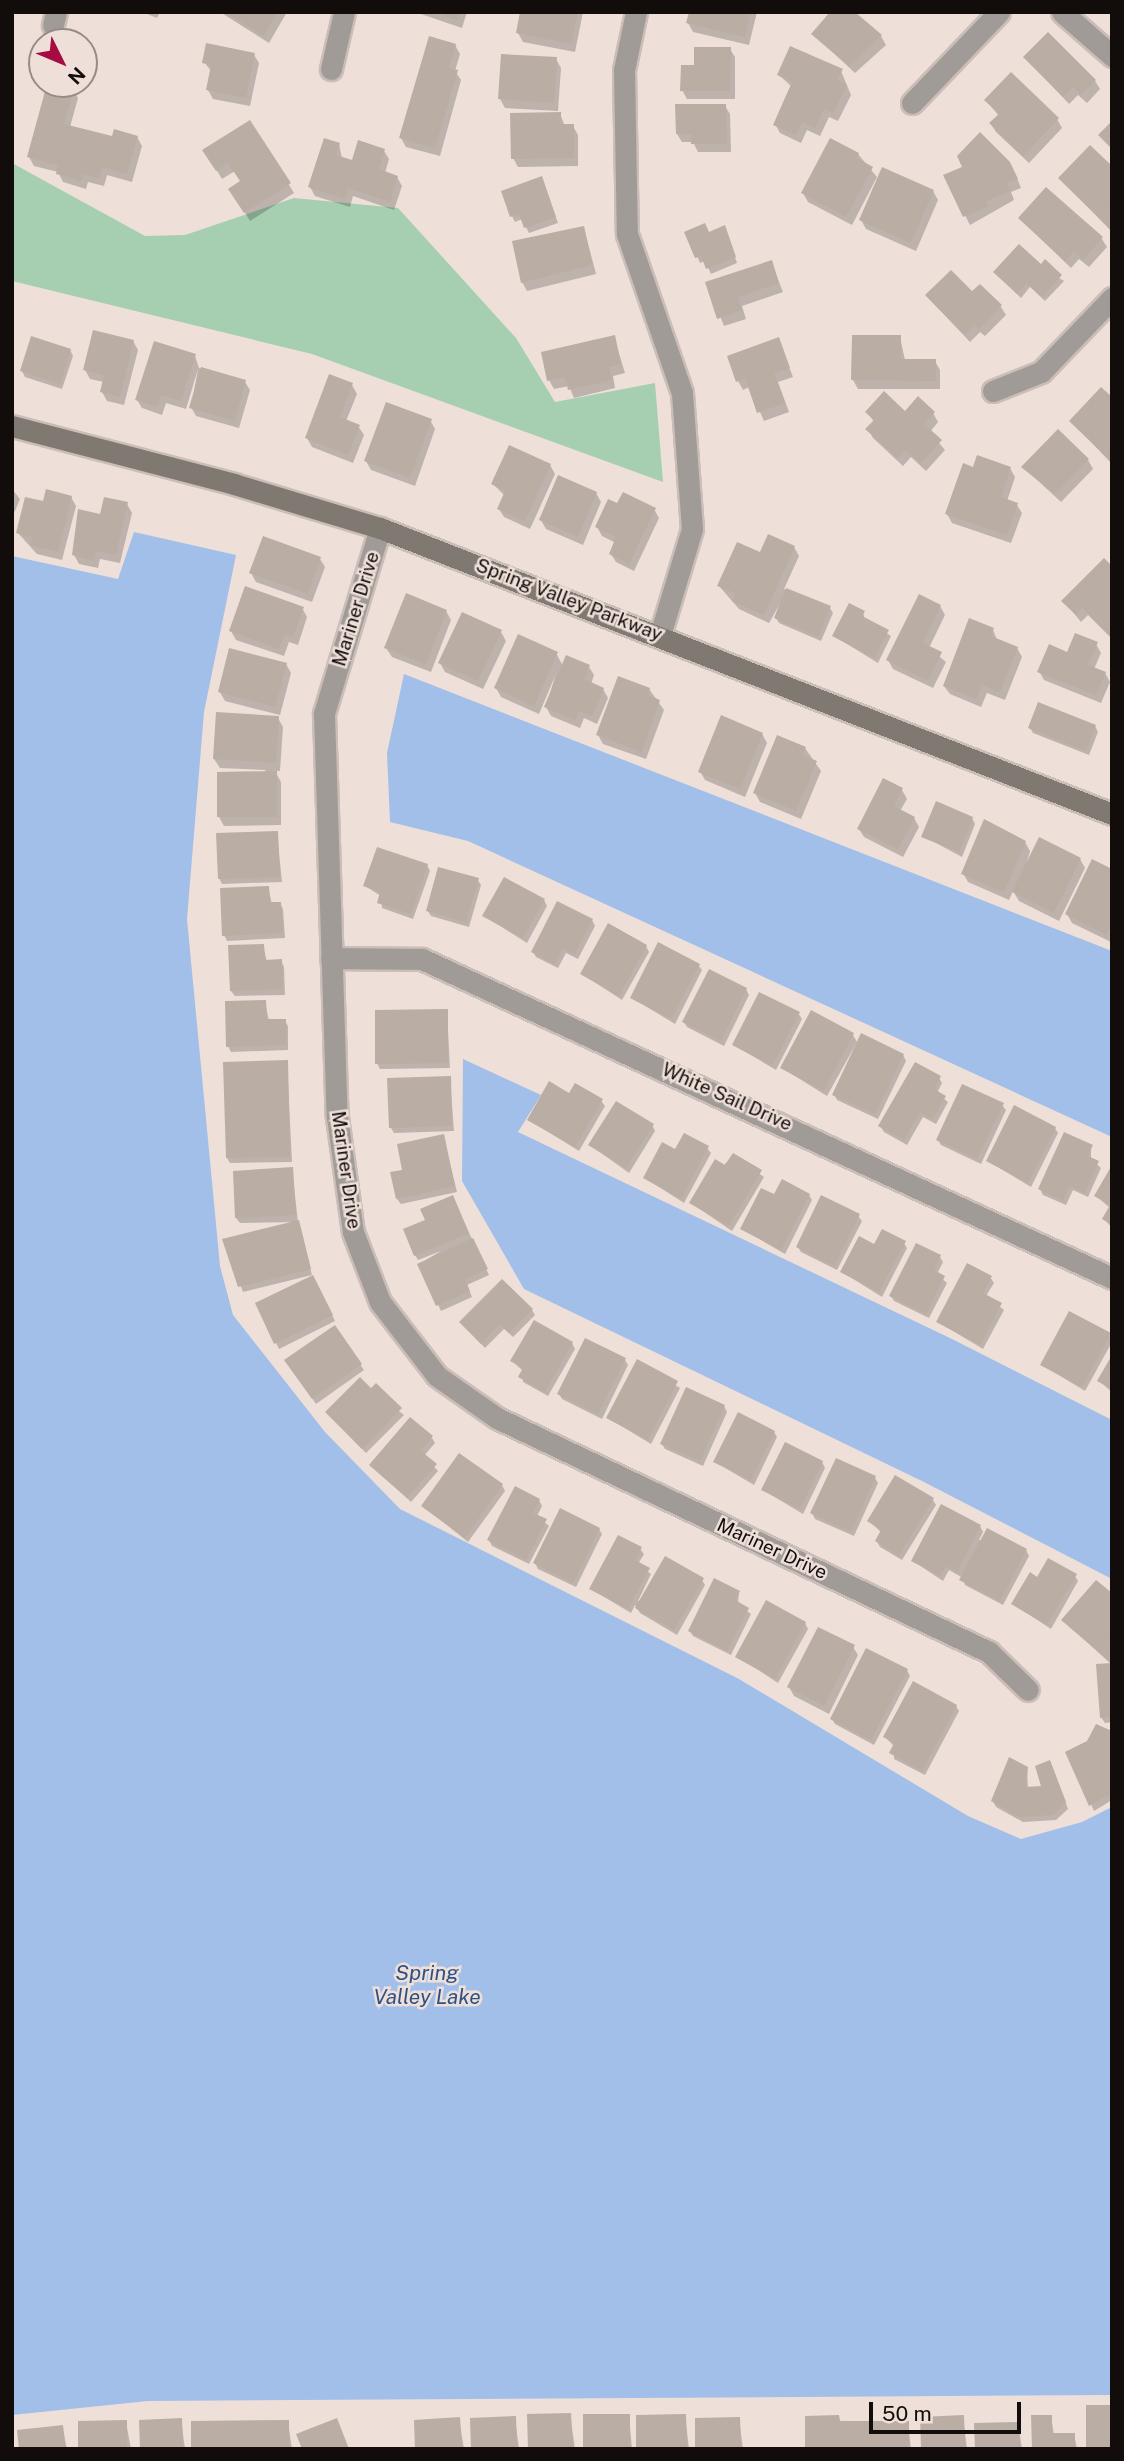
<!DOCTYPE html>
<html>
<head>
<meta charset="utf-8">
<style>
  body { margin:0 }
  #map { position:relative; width:1124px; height:2461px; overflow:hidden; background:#eedfd8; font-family:"Public Sans",sans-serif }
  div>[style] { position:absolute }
  .green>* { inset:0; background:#a6cfb1 }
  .water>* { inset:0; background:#a2bfe9 }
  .shadow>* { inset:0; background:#0003 }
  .building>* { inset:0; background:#baada3 }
  .roads { filter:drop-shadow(2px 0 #cbbdb7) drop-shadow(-2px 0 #cbbdb7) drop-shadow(0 2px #cbbdb7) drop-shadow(0 -2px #cbbdb7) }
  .street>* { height:21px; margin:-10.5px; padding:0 10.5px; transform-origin:10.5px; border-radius:10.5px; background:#a09b97 }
  .secondary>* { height:21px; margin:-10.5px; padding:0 10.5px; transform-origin:10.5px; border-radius:10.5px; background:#807972 }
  span { translate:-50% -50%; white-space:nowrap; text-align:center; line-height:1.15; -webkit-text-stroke:5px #eedfd8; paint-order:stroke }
  .street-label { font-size:19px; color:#120d0b }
  .water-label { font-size:21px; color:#2c5186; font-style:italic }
  .frame { position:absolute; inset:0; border:14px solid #120d0b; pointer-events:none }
  .north { position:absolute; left:28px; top:28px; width:70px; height:70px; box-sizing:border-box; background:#eedfd8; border:2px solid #968b86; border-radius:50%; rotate:133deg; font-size:19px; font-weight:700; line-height:28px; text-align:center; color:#120d0b }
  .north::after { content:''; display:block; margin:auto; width:24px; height:32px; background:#a50c41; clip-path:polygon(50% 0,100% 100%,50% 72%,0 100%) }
  .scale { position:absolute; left:869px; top:2402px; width:152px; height:32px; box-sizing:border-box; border:4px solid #120d0b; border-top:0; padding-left:9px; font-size:21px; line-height:24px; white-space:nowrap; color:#120d0b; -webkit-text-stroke:5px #eedfd8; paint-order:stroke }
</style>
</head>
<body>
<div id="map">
  <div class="green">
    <i style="clip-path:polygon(12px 163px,145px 236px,185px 235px,294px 198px,398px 208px,516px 338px,555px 402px,655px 383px,663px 482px,312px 354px,12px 281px)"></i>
  </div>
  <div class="water">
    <i style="clip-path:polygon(134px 532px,236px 555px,204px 712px,187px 919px,220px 1266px,233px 1315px,325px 1432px,400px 1509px,739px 1679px,968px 1816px,1021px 1839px,1082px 1822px,1112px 1807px,1112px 2395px,148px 2401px,12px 2415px,12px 556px,118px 579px)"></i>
    <i style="clip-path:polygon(404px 674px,1112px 951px,1112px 1137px,468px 841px,390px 822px,387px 753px)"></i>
    <i style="clip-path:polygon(463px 1059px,541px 1095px,518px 1132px,952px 1339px,1112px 1420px,1112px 1579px,924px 1482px,524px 1289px,462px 1181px)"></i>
  </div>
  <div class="shadow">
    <i style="clip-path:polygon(142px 12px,160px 12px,157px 18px)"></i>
    <i style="clip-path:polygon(220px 12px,287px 12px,269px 43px)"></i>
    <i style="clip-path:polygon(415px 12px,467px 12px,462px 28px)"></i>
    <i style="clip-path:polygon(522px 12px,583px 12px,575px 52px,523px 42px,518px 33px)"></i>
    <i style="clip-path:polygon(691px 12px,757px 12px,749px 45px,693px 32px,688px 23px)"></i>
    <i style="clip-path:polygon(813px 34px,881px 36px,886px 45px,855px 73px)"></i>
    <i style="clip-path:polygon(455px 45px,460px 54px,455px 71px,461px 80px,440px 156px,406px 147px,401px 138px)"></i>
    <i style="clip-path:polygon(730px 49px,735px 57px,735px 99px,687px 99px,682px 90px,695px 67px)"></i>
    <i style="clip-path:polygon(254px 55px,259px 63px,250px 106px,213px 99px,208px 90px,212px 72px,204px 62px)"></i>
    <i style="clip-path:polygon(1025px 57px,1095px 81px,1100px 89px,1087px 103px,1078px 95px,1069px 104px)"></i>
    <i style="clip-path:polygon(556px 59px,561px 68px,558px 111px,505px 108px,500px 99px)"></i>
    <i style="clip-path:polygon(841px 71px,851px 95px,838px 121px,829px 117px,820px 136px,807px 130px,801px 143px,780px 133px,775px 124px,792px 87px,779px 75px)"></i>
    <i style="clip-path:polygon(49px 84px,73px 90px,78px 98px,70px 127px,113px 139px,137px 137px,142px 146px,132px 182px,107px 175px,104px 186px,88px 182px,86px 189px,63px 182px,58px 172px,34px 166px,29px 157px)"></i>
    <i style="clip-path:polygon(986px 100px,1057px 119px,1062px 128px,1029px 163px,996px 132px,991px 124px,999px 116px)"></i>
    <i style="clip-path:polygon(725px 106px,730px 114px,731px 152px,698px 152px,693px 142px,682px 142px,677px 134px)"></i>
    <i style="clip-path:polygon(560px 114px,565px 126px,573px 126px,578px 135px,578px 166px,518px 167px,513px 158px)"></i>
    <i style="clip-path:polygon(250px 122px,294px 193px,250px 221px,231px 189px,242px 182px,235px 171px,222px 179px,205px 151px)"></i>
    <i style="clip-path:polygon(339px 144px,342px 158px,353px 162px,384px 151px,389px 159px,385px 173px,397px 177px,402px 186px,394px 210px,353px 196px,350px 207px,315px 196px,310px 187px)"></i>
    <i style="clip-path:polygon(858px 154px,877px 177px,852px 225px,808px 202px,803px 193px)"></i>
    <i style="clip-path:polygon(1112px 168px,1112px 232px,1060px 178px)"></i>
    <i style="clip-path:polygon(1015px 173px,1021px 188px,1011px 192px,1014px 200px,970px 225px,945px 176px)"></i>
    <i style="clip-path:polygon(544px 184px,558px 223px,529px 233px,522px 219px,515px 222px,512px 216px)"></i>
    <i style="clip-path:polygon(933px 191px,938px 200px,916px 251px,866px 229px,861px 220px)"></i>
    <i style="clip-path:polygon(1020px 219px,1102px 239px,1107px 247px,1089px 267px,1079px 259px,1071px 268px)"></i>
    <i style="clip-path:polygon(584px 228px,596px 274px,527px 291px,522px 282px)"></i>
    <i style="clip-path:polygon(687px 233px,727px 233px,737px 263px,711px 274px,705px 261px,700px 263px)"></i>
    <i style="clip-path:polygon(771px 262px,783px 292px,742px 306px,746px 319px,724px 326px,707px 283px)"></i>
    <i style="clip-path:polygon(1041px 267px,1064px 281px,1045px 301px,1030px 287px,1021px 298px,995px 272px)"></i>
    <i style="clip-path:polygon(972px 293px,1001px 307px,1006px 315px,985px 336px,980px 332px,970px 342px,927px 296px)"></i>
    <i style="clip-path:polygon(614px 337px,625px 373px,613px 376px,615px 388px,574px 398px,569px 386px,554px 389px,549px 380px)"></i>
    <i style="clip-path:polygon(900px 337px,905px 360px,935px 361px,940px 370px,940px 389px,858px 389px,853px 380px)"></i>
    <i style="clip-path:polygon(778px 339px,793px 377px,778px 382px,789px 412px,764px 421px,749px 387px,743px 390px,738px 381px)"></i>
    <i style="clip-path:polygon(133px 341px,138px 350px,124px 405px,107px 401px,102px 392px,104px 382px,90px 379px,85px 370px)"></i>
    <i style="clip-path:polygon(70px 350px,73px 356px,62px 389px,25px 377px,22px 371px)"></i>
    <i style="clip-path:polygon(195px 356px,199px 368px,245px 382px,250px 390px,239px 428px,196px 416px,191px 407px,198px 369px,186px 409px,166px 403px,162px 415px,142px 408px,137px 400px)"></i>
    <i style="clip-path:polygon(352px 385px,357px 394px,346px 421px,358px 426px,364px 435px,353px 463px,312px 447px,307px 438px)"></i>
    <i style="clip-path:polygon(1112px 400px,1112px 464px,1071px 421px)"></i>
    <i style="clip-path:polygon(867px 412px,933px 413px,938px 422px,930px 432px,945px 450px,926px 471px,911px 457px,903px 466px,873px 438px,868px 429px,874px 422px)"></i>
    <i style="clip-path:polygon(430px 420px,435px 429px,415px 486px,371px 470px,366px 461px)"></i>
    <i style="clip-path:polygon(1088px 460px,1093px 469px,1061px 502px,1023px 467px)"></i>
    <i style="clip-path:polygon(550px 465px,555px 474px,530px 529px,504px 517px,499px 509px,505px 496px,493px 484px)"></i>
    <i style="clip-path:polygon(1010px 468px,1015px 477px,1007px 501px,1017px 505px,1022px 513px,1011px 543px,952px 523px,947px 514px,974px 469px)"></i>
    <i style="clip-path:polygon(12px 489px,20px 499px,12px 518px)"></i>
    <i style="clip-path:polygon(596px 493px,601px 502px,583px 545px,546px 529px,541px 520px)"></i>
    <i style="clip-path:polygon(71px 497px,76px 506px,62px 560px,37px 554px,17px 532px,44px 504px)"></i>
    <i style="clip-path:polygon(127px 504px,132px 513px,120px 563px,100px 559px,98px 568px,79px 564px,74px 555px,101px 516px)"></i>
    <i style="clip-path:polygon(618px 506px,654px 509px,659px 518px,634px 571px,616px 562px,611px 554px,616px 543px,602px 536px,597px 527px)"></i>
    <i style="clip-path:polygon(794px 547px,799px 556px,784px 589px,830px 608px,833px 613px,821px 641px,779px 623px,776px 618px,785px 595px,769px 623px,739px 609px,719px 586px,761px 554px)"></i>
    <i style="clip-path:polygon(320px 559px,325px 567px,312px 602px,256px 582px,251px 573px)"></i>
    <i style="clip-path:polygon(1112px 568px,1112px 639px,1088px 615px,1081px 622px,1064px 601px)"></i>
    <i style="clip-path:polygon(940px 606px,945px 615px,929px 648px,946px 662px,933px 688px,893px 669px,888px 660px)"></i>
    <i style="clip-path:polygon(302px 608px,307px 617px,298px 645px,289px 642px,284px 656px,236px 640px,231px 631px)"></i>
    <i style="clip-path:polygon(446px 611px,451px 620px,431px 672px,392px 657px,386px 648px)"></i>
    <i style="clip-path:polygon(863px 612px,865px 620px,891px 636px,878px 663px,834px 636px)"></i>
    <i style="clip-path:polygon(993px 630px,997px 640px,1017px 648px,1022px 657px,1005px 700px,987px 693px,981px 707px,950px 694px,944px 686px)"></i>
    <i style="clip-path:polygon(501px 632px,506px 641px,483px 689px,445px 672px,440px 663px)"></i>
    <i style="clip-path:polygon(1096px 644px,1101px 653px,1094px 669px,1105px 673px,1110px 682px,1101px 703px,1044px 680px,1039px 671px)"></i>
    <i style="clip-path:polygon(556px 653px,563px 666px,589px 667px,594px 675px,591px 684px,603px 689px,608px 698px,597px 724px,584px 718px,580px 728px,551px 716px,546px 707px,555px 676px,539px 714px,501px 697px,496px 688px)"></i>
    <i style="clip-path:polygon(286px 664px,291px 673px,280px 715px,225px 701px,220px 692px)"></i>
    <i style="clip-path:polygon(649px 689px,664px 710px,646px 759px,603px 744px,598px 735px)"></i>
    <i style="clip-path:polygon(278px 718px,283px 727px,280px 771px,275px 771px,281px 782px,281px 825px,224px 826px,219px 817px,266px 770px,220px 768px,214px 759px)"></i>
    <i style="clip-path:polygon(1095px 726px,1098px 732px,1089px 755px,1033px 733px,1030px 728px)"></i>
    <i style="clip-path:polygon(762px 734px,767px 743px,745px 797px,705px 780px,700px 771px)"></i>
    <i style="clip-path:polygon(805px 748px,821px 771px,801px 819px,760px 802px,755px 793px)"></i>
    <i style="clip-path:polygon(902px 790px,907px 799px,900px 811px,914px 818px,919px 827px,903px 857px,864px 837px,859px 829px)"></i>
    <i style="clip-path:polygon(972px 818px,975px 824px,962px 857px,923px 836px)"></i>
    <i style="clip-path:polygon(985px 821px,1025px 842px,1030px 851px,1025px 869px,1080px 859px,1085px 868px,1059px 921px,1019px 901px,1013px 891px,1009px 900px,968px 882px,963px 873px)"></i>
    <i style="clip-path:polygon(277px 833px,282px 882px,222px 884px,219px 878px)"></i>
    <i style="clip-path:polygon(427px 865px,430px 871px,413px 919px,382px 908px,381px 896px,365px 886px)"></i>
    <i style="clip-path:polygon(1112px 871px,1112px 940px,1111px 942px,1072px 923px,1067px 914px)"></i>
    <i style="clip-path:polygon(477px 879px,481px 885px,469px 927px,431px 916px,428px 911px)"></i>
    <i style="clip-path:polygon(268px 887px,272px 904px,280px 904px,283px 909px,285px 938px,227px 941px,224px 935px)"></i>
    <i style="clip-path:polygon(544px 900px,547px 906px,527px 943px,484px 916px)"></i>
    <i style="clip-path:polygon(592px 920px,595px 926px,578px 959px,566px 953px,558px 968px,536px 957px,533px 952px)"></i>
    <i style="clip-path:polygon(263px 945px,267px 962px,281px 961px,284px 967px,285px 995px,235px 996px,231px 991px)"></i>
    <i style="clip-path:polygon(646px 946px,649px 952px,622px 1000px,582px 974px)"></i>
    <i style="clip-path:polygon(698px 965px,702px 970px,675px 1024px,632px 998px)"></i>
    <i style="clip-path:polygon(746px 989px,749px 995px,724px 1046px,687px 1027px,684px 1022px)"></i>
    <i style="clip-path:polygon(265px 1002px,269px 1021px,285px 1021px,288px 1026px,288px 1050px,231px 1052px,228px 1046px)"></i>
    <i style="clip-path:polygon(447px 1011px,450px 1068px,380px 1069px,377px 1063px)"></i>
    <i style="clip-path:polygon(798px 1013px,802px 1019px,776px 1070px,734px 1045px)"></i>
    <i style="clip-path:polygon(812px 1013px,853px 1035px,857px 1042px,827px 1096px,782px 1068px)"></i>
    <i style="clip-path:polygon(903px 1055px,906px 1061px,878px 1119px,837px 1100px,834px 1094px)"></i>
    <i style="clip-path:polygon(287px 1062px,292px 1162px,230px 1163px,227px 1158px)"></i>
    <i style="clip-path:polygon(450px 1078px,454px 1131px,394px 1133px,391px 1128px)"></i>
    <i style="clip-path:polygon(939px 1078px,942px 1083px,937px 1093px,948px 1102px,936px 1124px,923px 1117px,907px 1145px,884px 1132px,880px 1126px)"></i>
    <i style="clip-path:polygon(570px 1095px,601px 1101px,605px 1106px,579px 1151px,529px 1120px)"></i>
    <i style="clip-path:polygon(1002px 1105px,1006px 1110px,981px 1164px,941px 1145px,938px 1140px)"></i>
    <i style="clip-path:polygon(652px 1125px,655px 1131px,629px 1173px,590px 1145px)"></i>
    <i style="clip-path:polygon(1055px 1128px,1058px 1133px,1031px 1187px,988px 1161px)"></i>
    <i style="clip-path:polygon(443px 1136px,457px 1192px,401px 1204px,397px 1199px,405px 1171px)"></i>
    <i style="clip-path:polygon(1091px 1146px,1091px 1159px,1101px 1168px,1088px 1197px,1073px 1190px,1066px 1205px,1043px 1195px,1040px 1189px)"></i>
    <i style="clip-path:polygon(707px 1148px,711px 1153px,684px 1203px,645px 1178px,676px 1151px)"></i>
    <i style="clip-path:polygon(733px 1155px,764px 1177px,732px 1231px,691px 1203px)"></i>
    <i style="clip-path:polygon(292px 1169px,298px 1222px,312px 1275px,243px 1292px,224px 1240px,294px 1222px,240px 1223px,236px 1218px)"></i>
    <i style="clip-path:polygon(1112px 1169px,1112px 1228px,1104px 1219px,1110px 1208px,1096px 1196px)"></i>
    <i style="clip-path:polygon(809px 1195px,812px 1200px,785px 1254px,742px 1229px,775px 1197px)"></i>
    <i style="clip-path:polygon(455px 1203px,489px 1275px,467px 1285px,472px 1297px,441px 1311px,419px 1264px,441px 1251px,418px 1260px,415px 1255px,427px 1221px)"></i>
    <i style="clip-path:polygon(858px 1216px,862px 1221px,837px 1270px,801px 1252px,798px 1247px)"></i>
    <i style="clip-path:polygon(904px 1243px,907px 1248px,882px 1297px,842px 1272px,875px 1247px)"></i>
    <i style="clip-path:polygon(940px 1257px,943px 1262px,937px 1274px,947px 1283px,929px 1318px,894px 1301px,891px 1296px)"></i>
    <i style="clip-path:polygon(990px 1277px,994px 1283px,986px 1296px,1004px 1310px,983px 1349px,938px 1322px)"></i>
    <i style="clip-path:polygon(316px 1282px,335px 1321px,279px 1349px,257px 1304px)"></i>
    <i style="clip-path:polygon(532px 1310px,535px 1315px,513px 1337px,504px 1329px,485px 1348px,461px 1323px)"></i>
    <i style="clip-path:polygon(335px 1327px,364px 1370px,316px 1404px,290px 1366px)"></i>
    <i style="clip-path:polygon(1109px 1335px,1112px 1342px,1085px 1391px,1042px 1365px)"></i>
    <i style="clip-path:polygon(572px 1343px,575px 1349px,548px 1396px,523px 1382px,523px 1371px,512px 1361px)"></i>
    <i style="clip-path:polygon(1112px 1358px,1112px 1392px,1099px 1381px)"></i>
    <i style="clip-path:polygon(625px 1360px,628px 1365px,602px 1419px,562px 1399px,559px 1394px)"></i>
    <i style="clip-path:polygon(637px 1362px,680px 1388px,651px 1444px,608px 1418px)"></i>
    <i style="clip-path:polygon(371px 1390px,404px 1415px,366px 1453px,327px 1413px)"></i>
    <i style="clip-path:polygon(724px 1406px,727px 1412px,703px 1466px,665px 1449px,662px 1444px)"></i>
    <i style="clip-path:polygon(774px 1432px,777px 1437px,754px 1485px,715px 1462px)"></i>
    <i style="clip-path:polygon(432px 1438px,435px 1443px,424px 1456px,438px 1471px,411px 1502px,371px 1465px)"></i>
    <i style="clip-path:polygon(822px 1462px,825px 1468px,803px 1514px,763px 1490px)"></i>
    <i style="clip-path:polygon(875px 1478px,878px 1483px,854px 1536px,815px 1519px,812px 1513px)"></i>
    <i style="clip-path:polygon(502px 1485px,505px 1491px,468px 1542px,423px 1506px)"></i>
    <i style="clip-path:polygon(539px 1500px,542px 1506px,537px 1516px,549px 1526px,529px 1564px,492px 1546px,489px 1540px)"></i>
    <i style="clip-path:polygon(933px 1500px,936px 1505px,902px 1560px,880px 1547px,877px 1541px,882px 1533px,869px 1521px)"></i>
    <i style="clip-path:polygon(980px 1526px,983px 1532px,979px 1540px,1026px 1550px,1029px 1556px,1003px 1605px,965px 1585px,963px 1578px,949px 1570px,943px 1581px,913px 1561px)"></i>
    <i style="clip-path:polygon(599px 1529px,602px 1534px,576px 1587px,538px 1569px,535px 1563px)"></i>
    <i style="clip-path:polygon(640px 1549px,644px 1554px,638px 1564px,651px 1574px,638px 1601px,702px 1580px,705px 1585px,677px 1635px,640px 1613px,635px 1605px,631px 1613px,591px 1589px)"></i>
    <i style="clip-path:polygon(1075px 1576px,1078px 1581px,1051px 1629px,1013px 1604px,1038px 1579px)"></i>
    <i style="clip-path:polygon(739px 1592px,738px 1604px,751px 1614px,731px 1655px,693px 1636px,690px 1631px)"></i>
    <i style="clip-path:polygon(1112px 1595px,1112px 1665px,1063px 1620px)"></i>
    <i style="clip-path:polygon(805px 1623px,808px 1629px,778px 1683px,737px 1656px)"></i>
    <i style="clip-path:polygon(853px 1647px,858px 1655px,829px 1714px,794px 1696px,789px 1687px)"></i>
    <i style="clip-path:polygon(1112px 1665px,1112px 1722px,1105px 1723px,1101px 1717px)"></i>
    <i style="clip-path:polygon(907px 1670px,910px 1676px,874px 1745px,835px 1724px,832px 1719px)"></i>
    <i style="clip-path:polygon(956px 1706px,959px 1711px,925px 1775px,894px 1759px,894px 1746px,885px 1737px)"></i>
    <i style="clip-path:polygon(1112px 1733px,1112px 1800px,1094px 1811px,1068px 1753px)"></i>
    <i style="clip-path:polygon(1052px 1767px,1068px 1809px,1056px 1820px,1023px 1822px,996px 1807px,993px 1801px,1027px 1768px,1028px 1789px,1043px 1788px)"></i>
    <i style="clip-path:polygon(570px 2414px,575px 2449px,530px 2449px)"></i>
    <i style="clip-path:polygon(629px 2416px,632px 2449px,585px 2449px)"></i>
    <i style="clip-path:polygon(685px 2416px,689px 2449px,638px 2449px)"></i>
    <i style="clip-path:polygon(1051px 2416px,1054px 2435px,1074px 2434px,1077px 2449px,1033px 2449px)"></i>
    <i style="clip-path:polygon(838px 2417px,842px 2423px,908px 2423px,911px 2449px,807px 2449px)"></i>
    <i style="clip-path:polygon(963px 2417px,967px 2449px,923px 2449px)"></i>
    <i style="clip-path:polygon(515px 2418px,519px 2449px,473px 2449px)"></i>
    <i style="clip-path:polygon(459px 2419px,464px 2449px,417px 2449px)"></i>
    <i style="clip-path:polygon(739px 2419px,743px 2449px,697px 2449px)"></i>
    <i style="clip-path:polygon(181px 2420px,185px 2449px,141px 2449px)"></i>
    <i style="clip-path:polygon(126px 2422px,131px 2449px,80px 2449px)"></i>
    <i style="clip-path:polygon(288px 2422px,292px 2449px,193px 2449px)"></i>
    <i style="clip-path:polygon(1018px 2423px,1022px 2449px,977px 2449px)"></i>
    <i style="clip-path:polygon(62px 2427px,67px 2449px,21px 2449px)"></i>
  </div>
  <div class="building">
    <i style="clip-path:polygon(224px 12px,277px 12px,264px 36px)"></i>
    <i style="clip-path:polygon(434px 12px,460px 12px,457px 20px)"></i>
    <i style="clip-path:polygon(520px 12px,578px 12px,571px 44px,516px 33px)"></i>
    <i style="clip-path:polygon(689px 12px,751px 12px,745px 37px,686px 23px)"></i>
    <i style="clip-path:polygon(830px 12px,855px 12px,882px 35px,849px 66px,811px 34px)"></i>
    <i style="clip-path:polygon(1048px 32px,1096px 80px,1081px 95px,1073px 87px,1063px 97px,1023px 57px)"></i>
    <i style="clip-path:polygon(429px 36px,456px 44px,449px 68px,458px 70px,435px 148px,399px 138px)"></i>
    <i style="clip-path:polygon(206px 43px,255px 53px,246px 98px,206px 90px,211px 65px,202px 63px)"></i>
    <i style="clip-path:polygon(790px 46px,843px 69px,837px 80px,847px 85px,833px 113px,824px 109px,815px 128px,802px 122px,796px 135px,773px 125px,792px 82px,777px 75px)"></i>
    <i style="clip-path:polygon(694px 47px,731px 47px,730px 91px,680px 91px,681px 65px,694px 65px)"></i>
    <i style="clip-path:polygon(501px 54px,557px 57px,554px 103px,498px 99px)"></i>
    <i style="clip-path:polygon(1011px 72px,1059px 118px,1023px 156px,989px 123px,999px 114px,984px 100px)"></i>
    <i style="clip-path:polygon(47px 84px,74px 88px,64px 124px,112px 136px,114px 129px,138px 136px,127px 174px,102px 167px,99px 178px,83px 174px,82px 181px,56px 174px,58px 165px,27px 157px)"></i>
    <i style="clip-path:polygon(675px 104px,726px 104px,727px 144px,691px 144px,691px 134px,676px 134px)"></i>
    <i style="clip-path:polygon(561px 112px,561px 124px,574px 124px,574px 158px,511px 159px,510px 113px)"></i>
    <i style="clip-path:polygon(250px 120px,291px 183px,244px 213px,228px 189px,240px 181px,228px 163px,216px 171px,202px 150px)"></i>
    <i style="clip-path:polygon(1112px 121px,1112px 149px,1098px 135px)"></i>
    <i style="clip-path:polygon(980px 132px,1010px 162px,1018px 179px,1007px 183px,1011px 191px,986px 201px,989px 206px,963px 217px,943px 175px,962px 167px,957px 156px)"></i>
    <i style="clip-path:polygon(324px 138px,340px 143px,336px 155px,352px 160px,358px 140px,385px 149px,379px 169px,398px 176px,390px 202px,348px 188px,345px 199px,308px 187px)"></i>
    <i style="clip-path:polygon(830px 138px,859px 153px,857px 158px,873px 167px,846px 217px,801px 193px)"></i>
    <i style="clip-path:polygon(1090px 145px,1112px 166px,1109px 228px,1058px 178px)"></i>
    <i style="clip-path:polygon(882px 167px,934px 190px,911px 243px,859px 220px)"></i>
    <i style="clip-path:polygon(542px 176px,556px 217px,524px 228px,519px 214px,510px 217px,501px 191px)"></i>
    <i style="clip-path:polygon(1046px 187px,1103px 237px,1083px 260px,1074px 251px,1065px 261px,1018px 218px)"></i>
    <i style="clip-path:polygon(705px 223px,709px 232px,725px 225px,736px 257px,706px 269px,701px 256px,695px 258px,684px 232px)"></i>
    <i style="clip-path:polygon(584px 226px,592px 265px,521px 283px,512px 241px)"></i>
    <i style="clip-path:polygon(1019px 244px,1041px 264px,1045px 259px,1062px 275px,1042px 297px,1027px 283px,1017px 294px,993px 272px)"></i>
    <i style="clip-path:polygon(772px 260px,779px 283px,738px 297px,742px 310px,717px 319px,705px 282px)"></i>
    <i style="clip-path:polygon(951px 270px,972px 291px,980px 284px,1002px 305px,979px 329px,975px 324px,964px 335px,925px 295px)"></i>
    <i style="clip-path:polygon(93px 330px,134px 340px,120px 397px,100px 392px,104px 375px,83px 370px)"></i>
    <i style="clip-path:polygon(615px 335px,621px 364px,609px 367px,612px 380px,568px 390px,565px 377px,547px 381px,541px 352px)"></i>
    <i style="clip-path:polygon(852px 335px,901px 335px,901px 359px,936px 359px,936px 381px,851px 380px)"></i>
    <i style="clip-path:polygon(31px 336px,71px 349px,60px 384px,20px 371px)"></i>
    <i style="clip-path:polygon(779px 337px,790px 368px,774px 373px,785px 403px,757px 413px,745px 378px,736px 382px,727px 356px)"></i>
    <i style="clip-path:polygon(154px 341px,196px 354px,181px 401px,161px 395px,158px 407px,135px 400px)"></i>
    <i style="clip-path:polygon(201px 367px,246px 380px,235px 421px,189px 408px)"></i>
    <i style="clip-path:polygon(329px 374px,353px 383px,340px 417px,360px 425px,348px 455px,305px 438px)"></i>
    <i style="clip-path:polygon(1101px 387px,1112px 397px,1112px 462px,1069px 421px)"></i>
    <i style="clip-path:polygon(884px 391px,905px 411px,918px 396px,935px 412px,924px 424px,942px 440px,921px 463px,905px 450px,898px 458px,865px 429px,874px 420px,865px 412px)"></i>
    <i style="clip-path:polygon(386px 402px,432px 419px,410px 478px,364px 461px)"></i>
    <i style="clip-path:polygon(1058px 429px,1089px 459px,1055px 494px,1021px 467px)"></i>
    <i style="clip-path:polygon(509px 445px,551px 464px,525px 521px,497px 509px,505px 491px,491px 484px)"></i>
    <i style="clip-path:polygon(977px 455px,1011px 467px,1001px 497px,1018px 503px,1007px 535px,945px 514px,963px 463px,973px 467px)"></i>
    <i style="clip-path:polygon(558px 475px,597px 492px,578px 537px,539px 520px)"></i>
    <i style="clip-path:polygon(46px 489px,72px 496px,58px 552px,30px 545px,32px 537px,16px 533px,25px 497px,43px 501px)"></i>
    <i style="clip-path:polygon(623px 492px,656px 508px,629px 564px,609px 554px,616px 537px,595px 527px,608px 499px,617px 503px)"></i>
    <i style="clip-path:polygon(104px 497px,128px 502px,116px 555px,96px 551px,94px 561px,72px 555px,78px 509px,100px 514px)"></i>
    <i style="clip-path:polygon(768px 534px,795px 546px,764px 615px,732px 601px,735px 593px,717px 586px,737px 542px,760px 552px)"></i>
    <i style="clip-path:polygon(263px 536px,321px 557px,308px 594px,249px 573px)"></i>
    <i style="clip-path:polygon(1104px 558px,1112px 566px,1112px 637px,1082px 608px,1076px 615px,1061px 601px)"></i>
    <i style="clip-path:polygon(245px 586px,304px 607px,293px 637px,285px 634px,279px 649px,229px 631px)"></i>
    <i style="clip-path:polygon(786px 588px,831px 606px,818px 637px,774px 618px)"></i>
    <i style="clip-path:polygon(406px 593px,447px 610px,426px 664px,384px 648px)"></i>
    <i style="clip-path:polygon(919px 594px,941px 605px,923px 643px,942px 652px,928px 681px,886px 660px)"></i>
    <i style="clip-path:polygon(849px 603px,865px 611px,862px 616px,889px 630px,874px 658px,832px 636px)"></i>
    <i style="clip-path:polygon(462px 612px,502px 630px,478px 681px,438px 663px)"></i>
    <i style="clip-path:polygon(969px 618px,994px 628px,991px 636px,1018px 647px,1000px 692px,982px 685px,976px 699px,943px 686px)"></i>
    <i style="clip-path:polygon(1075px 633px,1098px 642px,1088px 665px,1106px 672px,1096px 695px,1037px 672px,1049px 644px,1067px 652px)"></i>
    <i style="clip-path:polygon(518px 634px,558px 652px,534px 706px,494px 688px)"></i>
    <i style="clip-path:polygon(229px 648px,287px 663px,275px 707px,218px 692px)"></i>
    <i style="clip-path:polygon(566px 655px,590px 665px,584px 679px,604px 688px,592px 716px,579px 711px,575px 720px,544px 707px)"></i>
    <i style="clip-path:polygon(618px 676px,650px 688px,648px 695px,660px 700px,642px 752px,596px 735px)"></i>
    <i style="clip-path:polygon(1038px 702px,1096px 725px,1086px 751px,1028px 728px)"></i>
    <i style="clip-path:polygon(216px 712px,279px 716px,276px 763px,213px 759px)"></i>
    <i style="clip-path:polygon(721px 715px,763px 733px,740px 789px,698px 772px)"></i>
    <i style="clip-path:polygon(777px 735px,806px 747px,802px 755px,817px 761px,796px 811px,753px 793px)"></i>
    <i style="clip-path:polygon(277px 771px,277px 817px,217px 817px,217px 772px)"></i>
    <i style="clip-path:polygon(883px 778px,903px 788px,894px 806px,915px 817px,898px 849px,857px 829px)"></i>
    <i style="clip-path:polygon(936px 801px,973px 817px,959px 852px,921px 837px)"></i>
    <i style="clip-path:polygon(984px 819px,1026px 841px,1004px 892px,961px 874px)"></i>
    <i style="clip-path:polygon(278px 831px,280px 877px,218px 879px,216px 833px)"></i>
    <i style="clip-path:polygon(1039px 837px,1081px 858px,1054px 913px,1012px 892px)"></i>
    <i style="clip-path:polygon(377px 847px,428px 864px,411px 914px,377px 903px,380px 892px,363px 886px)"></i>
    <i style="clip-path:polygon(1092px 859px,1112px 869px,1112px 923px,1106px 935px,1065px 914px)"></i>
    <i style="clip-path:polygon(438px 867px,479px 878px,466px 922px,426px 911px)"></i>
    <i style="clip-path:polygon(504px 877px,545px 899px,523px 938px,482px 916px)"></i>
    <i style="clip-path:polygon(269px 886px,270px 902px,281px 902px,283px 933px,222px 936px,220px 888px)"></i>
    <i style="clip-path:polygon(557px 901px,593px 919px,575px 954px,563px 948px,555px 964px,531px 952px)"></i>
    <i style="clip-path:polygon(608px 923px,647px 945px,619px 996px,580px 974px)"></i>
    <i style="clip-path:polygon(658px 942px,700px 964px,671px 1019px,630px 998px)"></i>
    <i style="clip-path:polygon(264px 944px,265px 960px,282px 959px,283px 989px,230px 991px,228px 945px)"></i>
    <i style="clip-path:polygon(709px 969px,747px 988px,721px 1041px,682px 1022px)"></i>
    <i style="clip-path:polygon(759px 992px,800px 1012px,772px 1066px,732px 1045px)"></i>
    <i style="clip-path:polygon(266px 1000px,267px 1019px,286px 1019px,286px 1045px,226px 1047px,225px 1001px)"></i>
    <i style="clip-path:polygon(448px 1009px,448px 1063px,375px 1064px,375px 1010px)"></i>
    <i style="clip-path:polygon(811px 1010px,854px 1033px,824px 1091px,780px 1068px)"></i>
    <i style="clip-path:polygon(861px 1033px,904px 1054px,875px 1114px,832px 1095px)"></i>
    <i style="clip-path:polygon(288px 1060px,290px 1157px,226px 1158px,223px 1062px)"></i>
    <i style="clip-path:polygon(915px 1062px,941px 1076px,934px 1089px,946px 1096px,932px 1120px,920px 1112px,904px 1140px,878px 1126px)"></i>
    <i style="clip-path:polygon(451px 1076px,452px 1126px,389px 1128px,387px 1078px)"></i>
    <i style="clip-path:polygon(549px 1081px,569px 1093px,575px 1083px,603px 1099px,575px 1147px,527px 1120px)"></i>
    <i style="clip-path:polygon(962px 1084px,1004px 1103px,977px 1159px,936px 1140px)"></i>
    <i style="clip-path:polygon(616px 1101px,654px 1124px,626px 1168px,588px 1145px)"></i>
    <i style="clip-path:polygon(1014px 1105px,1056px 1127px,1028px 1183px,986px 1161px)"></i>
    <i style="clip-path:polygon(1064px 1132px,1093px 1145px,1088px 1156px,1099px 1161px,1085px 1193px,1069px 1186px,1063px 1201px,1038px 1189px)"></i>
    <i style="clip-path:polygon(684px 1133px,709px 1146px,681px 1199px,643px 1178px,662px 1142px,675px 1149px)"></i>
    <i style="clip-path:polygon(444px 1134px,455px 1186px,396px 1199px,390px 1172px,402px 1170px,397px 1144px)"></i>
    <i style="clip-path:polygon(733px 1153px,762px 1170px,729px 1226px,689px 1203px,715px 1159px,725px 1165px)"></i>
    <i style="clip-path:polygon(1112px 1165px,1112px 1225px,1102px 1219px,1110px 1205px,1094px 1196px)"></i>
    <i style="clip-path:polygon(293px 1167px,296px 1215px,235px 1218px,233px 1171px)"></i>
    <i style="clip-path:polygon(782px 1179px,810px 1194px,781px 1250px,740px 1229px,761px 1188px,774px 1194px)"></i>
    <i style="clip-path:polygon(453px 1195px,469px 1233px,414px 1256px,403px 1229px,425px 1220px,420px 1209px)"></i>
    <i style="clip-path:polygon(821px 1195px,860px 1214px,834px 1266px,796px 1247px)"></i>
    <i style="clip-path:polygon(299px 1220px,311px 1269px,238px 1287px,222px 1239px)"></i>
    <i style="clip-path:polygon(882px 1229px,906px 1241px,879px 1292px,840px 1272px,859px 1236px,874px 1244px)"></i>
    <i style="clip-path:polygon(473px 1238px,488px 1269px,465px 1279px,470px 1291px,436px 1306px,417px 1264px)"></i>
    <i style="clip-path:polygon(916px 1243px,941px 1255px,934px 1270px,945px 1276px,926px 1314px,889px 1296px)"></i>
    <i style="clip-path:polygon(967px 1263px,992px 1276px,983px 1293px,1002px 1303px,980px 1345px,936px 1322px)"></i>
    <i style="clip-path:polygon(313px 1275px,333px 1315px,274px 1344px,255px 1303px)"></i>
    <i style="clip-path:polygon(502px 1279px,533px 1309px,509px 1333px,500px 1324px,481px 1344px,459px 1322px)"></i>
    <i style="clip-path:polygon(1069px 1311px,1111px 1333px,1082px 1387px,1040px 1365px)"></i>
    <i style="clip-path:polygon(534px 1320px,573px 1342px,545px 1392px,518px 1377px,523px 1368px,510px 1361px)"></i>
    <i style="clip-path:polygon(335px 1325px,362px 1364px,312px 1399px,284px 1360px)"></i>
    <i style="clip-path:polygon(585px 1338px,626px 1358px,598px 1414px,557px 1394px)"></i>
    <i style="clip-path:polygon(1112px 1355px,1112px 1389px,1097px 1381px)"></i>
    <i style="clip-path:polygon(637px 1359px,678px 1381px,648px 1440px,606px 1418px)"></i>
    <i style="clip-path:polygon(360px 1377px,371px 1388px,376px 1383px,402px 1408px,362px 1449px,325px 1412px)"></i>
    <i style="clip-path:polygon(686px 1387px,725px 1405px,700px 1461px,660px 1444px)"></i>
    <i style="clip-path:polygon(738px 1412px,775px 1431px,751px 1480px,713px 1462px)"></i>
    <i style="clip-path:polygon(410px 1417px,433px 1436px,421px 1451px,437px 1464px,407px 1498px,369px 1465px)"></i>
    <i style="clip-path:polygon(785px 1442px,823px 1461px,800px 1509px,761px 1490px)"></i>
    <i style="clip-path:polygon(459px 1453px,503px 1484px,465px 1538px,421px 1506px)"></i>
    <i style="clip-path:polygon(836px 1458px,876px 1476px,851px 1532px,810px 1513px)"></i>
    <i style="clip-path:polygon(895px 1475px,934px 1498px,899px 1556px,875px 1541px,881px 1530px,867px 1521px)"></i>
    <i style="clip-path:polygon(515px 1486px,540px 1499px,533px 1513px,547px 1519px,526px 1560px,487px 1540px)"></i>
    <i style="clip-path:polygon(941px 1504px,981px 1525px,957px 1572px,946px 1566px,940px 1576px,911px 1561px)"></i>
    <i style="clip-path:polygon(560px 1508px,600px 1528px,573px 1583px,533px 1563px)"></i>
    <i style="clip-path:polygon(987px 1528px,1027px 1549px,1000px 1601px,959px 1580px)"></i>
    <i style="clip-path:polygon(618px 1535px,642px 1547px,635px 1560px,650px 1568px,628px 1609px,589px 1589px)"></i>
    <i style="clip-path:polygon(665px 1556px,704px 1578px,674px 1630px,635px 1608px)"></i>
    <i style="clip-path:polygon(1048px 1558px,1077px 1574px,1047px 1625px,1011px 1604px,1030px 1572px,1037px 1577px)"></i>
    <i style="clip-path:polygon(714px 1578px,740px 1591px,735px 1600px,749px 1608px,727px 1651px,688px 1631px)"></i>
    <i style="clip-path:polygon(1096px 1580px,1112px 1593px,1109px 1661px,1061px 1620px)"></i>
    <i style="clip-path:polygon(766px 1600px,806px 1622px,775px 1679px,735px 1657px)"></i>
    <i style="clip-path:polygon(818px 1627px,855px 1645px,824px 1706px,787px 1687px)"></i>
    <i style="clip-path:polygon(866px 1648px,908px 1669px,871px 1740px,830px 1719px)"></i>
    <i style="clip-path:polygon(1112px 1663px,1112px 1717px,1100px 1718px,1096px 1664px)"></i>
    <i style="clip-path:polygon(913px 1681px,957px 1705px,922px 1771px,889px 1753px,894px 1743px,883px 1737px)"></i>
    <i style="clip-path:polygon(1096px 1724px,1112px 1731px,1112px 1793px,1089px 1806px,1065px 1752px,1087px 1741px)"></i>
    <i style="clip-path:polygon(1009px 1757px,1028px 1767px,1026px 1787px,1041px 1786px,1035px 1766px,1050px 1760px,1066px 1802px,1053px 1815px,1019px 1817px,991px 1801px)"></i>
    <i style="clip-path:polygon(1086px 2405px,1112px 2405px,1112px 2449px,1086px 2449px)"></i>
    <i style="clip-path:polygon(571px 2413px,573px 2449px,528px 2449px,527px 2414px)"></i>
    <i style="clip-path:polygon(583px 2414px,630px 2414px,630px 2449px,583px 2449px)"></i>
    <i style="clip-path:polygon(686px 2414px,687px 2449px,636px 2449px,636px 2415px)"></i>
    <i style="clip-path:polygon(839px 2415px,840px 2421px,909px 2421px,909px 2449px,805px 2449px,805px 2416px)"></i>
    <i style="clip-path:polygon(964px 2415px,965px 2449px,921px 2449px,920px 2417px)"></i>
    <i style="clip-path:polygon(1031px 2415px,1052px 2415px,1052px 2433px,1075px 2433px,1075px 2449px,1032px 2449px)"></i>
    <i style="clip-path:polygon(516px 2416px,517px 2449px,471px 2449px,470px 2418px)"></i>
    <i style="clip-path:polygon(460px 2417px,462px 2449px,415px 2449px,414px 2420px)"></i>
    <i style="clip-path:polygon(740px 2417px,741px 2449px,695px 2449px,695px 2418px)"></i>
    <i style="clip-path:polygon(182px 2418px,183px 2449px,140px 2449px,139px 2420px)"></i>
    <i style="clip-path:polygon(337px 2418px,349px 2449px,302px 2449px,296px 2434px)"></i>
    <i style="clip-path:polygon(127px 2420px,127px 2449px,78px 2449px,78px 2421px)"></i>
    <i style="clip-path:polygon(289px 2420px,289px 2449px,191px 2449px,191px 2421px)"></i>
    <i style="clip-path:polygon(1019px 2422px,1020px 2449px,975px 2449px,974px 2423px)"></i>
    <i style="clip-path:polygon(63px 2425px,66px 2449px,19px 2449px,17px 2430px)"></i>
  </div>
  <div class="roads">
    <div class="street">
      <i style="left:636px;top:12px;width:59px;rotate:101.7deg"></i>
      <i style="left:624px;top:70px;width:164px;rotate:89deg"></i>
      <i style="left:627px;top:234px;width:168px;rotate:70.9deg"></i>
      <i style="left:682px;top:393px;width:136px;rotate:85.8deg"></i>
      <i style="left:692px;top:529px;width:111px;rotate:106.8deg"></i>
      <i style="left:1062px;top:12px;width:67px;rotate:41.3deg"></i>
      <i style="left:53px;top:25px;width:13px;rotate:-77deg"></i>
      <i style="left:331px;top:69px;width:58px;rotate:-77.2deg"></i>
      <i style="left:912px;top:103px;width:126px;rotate:-46.3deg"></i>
      <i style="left:993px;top:391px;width:52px;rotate:-21.6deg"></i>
      <i style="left:1041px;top:372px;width:103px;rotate:-46.2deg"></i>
      <i style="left:380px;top:528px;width:194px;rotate:106.8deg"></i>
      <i style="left:324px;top:714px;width:403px;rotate:88.2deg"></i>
      <i style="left:337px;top:1117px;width:116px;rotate:82.1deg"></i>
      <i style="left:353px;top:1232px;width:75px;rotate:68.9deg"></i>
      <i style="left:380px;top:1302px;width:93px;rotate:52.4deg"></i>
      <i style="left:437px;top:1376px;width:73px;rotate:35deg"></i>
      <i style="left:497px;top:1418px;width:545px;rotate:25.44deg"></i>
      <i style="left:989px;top:1652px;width:54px;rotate:44.3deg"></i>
      <i style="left:331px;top:958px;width:91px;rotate:0.6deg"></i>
      <i style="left:422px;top:959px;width:760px;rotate:24.81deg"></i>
    </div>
    <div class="secondary">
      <i style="left:12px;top:426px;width:229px;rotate:14.6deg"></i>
      <i style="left:234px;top:484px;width:152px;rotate:16.8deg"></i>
      <i style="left:380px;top:528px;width:786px;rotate:21.34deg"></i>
    </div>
  </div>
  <div class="street-label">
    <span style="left:569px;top:600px;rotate:21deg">Spring Valley Parkway</span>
    <span style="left:356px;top:609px;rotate:-73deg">Mariner Drive</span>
    <span style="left:727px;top:1097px;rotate:24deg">White Sail Drive</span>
    <span style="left:346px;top:1170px;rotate:82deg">Mariner Drive</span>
    <span style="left:772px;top:1549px;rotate:25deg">Mariner Drive</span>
  </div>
  <div class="water-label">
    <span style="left:427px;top:1985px">Spring<br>Valley Lake</span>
  </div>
  <div class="frame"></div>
  <div class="north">N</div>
  <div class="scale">50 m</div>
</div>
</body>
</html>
